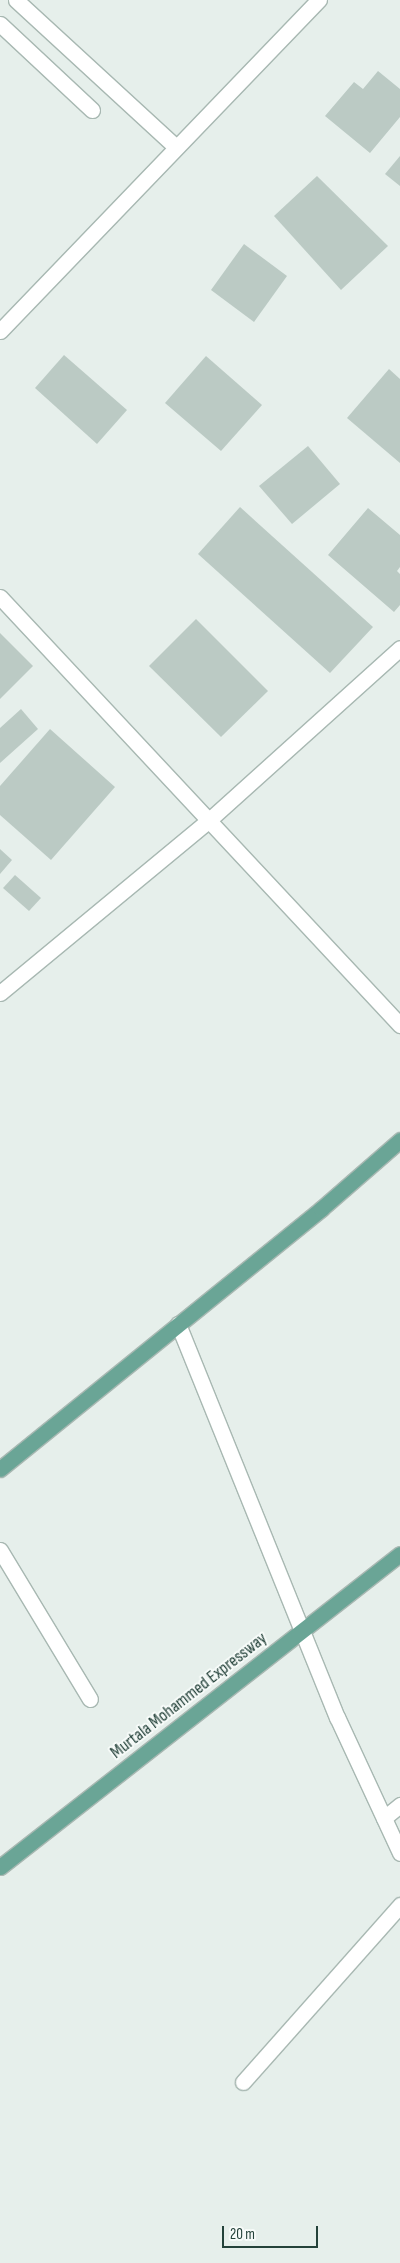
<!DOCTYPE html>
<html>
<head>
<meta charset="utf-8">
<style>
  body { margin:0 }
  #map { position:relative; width:400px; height:2263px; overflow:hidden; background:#e6efeb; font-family:"Sofia Sans Condensed",sans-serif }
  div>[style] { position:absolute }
  .building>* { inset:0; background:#bbcac4 }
  .roads { filter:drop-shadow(1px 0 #a8b8b2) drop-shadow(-1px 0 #a8b8b2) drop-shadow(0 1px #a8b8b2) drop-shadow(0 -1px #a8b8b2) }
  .minor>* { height:15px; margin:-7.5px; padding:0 7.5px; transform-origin:7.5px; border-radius:7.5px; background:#fff }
  .major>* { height:15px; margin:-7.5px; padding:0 7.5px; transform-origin:7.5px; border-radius:7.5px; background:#6aa596 }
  span { translate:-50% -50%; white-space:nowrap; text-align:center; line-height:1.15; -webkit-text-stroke:4px #f7fbf9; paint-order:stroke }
  .street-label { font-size:18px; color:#24423a }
  .scale { position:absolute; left:222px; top:2226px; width:96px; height:22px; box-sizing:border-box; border:2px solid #24423a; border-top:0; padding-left:6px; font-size:15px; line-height:18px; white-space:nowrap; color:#24423a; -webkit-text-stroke:4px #f7fbf9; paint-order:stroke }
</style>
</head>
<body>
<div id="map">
  <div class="building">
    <i style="clip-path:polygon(378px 71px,400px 89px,400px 117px,370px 153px,325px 116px,354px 82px,363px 89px)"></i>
    <i style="clip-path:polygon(400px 156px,400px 186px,385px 174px)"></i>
    <i style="clip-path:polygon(317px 176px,388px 246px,341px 290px,274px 216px)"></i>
    <i style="clip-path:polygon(244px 244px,287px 276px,254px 322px,211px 290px)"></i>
    <i style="clip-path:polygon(64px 355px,127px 410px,97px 444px,35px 388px)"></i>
    <i style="clip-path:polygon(206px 356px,262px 405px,221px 451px,165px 403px)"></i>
    <i style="clip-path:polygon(389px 369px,400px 379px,400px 463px,347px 418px)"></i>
    <i style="clip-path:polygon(308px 446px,340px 484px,292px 524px,259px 486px)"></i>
    <i style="clip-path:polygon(240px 507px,373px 627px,330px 673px,198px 554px)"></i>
    <i style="clip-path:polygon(368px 508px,400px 535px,400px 567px,397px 571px,400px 574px,400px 605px,394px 612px,328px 555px)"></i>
    <i style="clip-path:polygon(196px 619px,268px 691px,221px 737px,149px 666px)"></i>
    <i style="clip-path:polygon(0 633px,33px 666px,0 699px)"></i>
    <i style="clip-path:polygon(21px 709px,38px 729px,0 763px,0 728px)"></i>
    <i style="clip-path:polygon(50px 729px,115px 787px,51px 860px,0 815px,0 786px)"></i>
    <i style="clip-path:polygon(0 849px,12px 860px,0 874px)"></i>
    <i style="clip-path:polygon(15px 875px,41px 898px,29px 911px,3px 888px)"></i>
  </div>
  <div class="roads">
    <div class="minor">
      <i style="left:16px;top:0;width:217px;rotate:42.6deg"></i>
      <i style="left:0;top:24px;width:126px;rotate:43.1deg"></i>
      <i style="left:0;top:331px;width:460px;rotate:-46.1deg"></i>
      <i style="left:0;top:597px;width:586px;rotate:46.94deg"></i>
      <i style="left:0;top:993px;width:270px;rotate:-39.6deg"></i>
      <i style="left:208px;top:821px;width:258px;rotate:-42deg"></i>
      <i style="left:178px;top:1324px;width:424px;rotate:68deg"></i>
      <i style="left:337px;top:1717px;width:150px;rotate:65.1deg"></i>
      <i style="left:0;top:1550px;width:174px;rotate:58.9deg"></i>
      <i style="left:384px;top:1818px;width:21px;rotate:-39deg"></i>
      <i style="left:243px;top:2082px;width:237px;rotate:-48.4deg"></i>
    </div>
    <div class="major">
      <i style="left:0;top:1469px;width:413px;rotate:-39deg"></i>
      <i style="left:321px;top:1209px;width:105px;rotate:-41.1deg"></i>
      <i style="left:0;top:1867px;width:508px;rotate:-38.04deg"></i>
    </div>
  </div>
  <div class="street-label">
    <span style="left:189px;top:1696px;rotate:-38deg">Murtala Mohammed Expressway</span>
  </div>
  <div class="scale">20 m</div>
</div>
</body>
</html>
